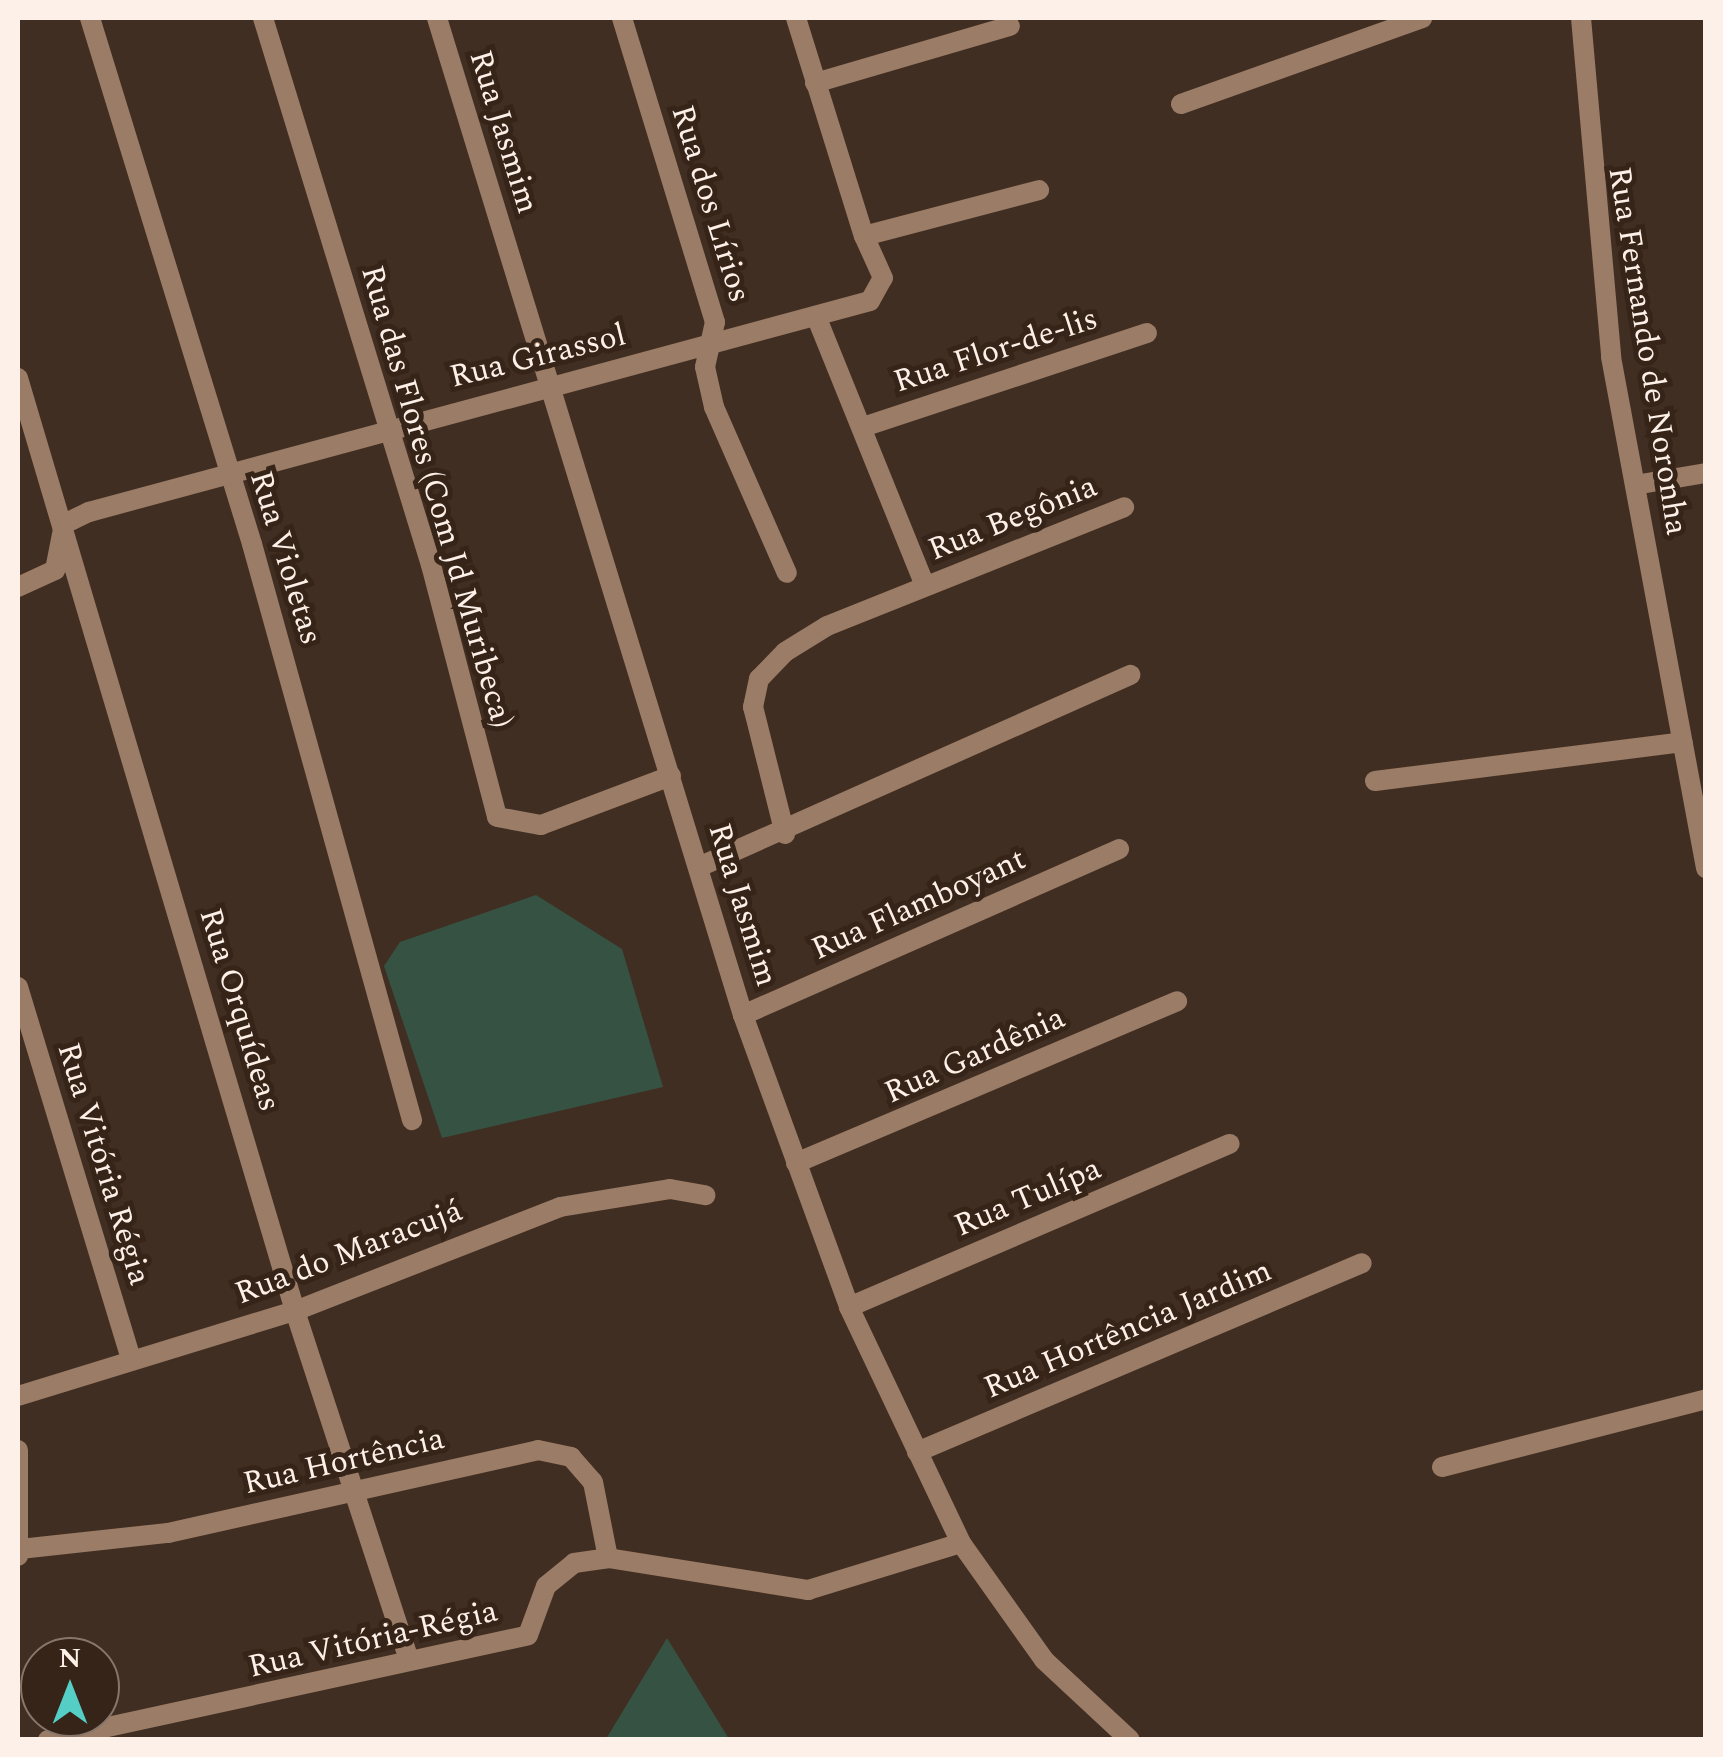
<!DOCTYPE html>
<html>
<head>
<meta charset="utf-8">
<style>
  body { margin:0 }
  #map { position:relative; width:1723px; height:1757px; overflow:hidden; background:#412e22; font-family:Spectral,serif }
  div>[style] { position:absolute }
  .green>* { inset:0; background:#365242 }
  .service>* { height:20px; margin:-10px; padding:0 10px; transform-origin:10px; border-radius:10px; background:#9b7c66 }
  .minor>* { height:20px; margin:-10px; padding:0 10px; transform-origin:10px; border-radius:10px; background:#9b7c66 }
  span { translate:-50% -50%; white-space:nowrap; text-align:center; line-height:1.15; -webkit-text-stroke:10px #372418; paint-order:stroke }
  .street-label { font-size:32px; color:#fdf0e8 }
  .frame { position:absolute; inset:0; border:20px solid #fdf0e8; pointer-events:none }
  .north { position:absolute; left:20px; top:1637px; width:100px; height:100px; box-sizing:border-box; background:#372418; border:2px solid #86766b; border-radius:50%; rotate:0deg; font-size:28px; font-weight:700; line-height:40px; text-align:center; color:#fdf0e8 }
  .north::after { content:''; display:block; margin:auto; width:35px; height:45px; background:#55cec5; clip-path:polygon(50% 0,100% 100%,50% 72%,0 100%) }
</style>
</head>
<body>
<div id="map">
  <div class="green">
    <i style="clip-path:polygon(536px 895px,622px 949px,663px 1087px,442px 1138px,384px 966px,400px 942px)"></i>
    <i style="clip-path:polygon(667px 1638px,729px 1739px,606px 1739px)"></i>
  </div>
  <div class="service">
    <i style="left:1181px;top:104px;width:256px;rotate:-19.6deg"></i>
    <i style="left:1635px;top:485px;width:72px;rotate:-9.6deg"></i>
    <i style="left:1375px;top:781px;width:310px;rotate:-7.2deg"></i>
    <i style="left:1442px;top:1467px;width:273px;rotate:-14.4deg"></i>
  </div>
  <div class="minor">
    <i style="left:90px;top:18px;width:550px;rotate:72.88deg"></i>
    <i style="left:252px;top:544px;width:598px;rotate:74.48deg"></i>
    <i style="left:263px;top:18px;width:572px;rotate:72.93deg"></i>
    <i style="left:431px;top:565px;width:260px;rotate:75.3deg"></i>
    <i style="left:497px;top:817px;width:45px;rotate:10.3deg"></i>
    <i style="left:541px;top:825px;width:139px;rotate:-20.7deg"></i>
    <i style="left:437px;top:18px;width:1043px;rotate:72.94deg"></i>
    <i style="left:743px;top:1015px;width:311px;rotate:70deg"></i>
    <i style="left:849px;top:1307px;width:261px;rotate:64.6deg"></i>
    <i style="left:961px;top:1543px;width:143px;rotate:54.6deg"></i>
    <i style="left:1044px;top:1660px;width:117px;rotate:42.9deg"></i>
    <i style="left:622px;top:18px;width:318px;rotate:73deg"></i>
    <i style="left:715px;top:322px;width:46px;rotate:102.5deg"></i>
    <i style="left:705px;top:367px;width:41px;rotate:77.3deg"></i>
    <i style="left:714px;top:407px;width:181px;rotate:66.3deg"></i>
    <i style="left:796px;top:18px;width:228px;rotate:72.7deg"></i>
    <i style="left:1581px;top:18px;width:340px;rotate:84.9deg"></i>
    <i style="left:1611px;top:357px;width:520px;rotate:79.47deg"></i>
    <i style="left:815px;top:83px;width:203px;rotate:-16.3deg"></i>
    <i style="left:816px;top:316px;width:291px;rotate:68deg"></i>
    <i style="left:18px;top:378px;width:973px;rotate:73.46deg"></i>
    <i style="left:295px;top:1311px;width:364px;rotate:71.9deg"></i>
    <i style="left:863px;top:427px;width:299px;rotate:-18.3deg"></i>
    <i style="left:18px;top:587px;width:41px;rotate:-24.7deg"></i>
    <i style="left:55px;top:570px;width:47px;rotate:-78.9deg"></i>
    <i style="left:64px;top:524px;width:28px;rotate:-26deg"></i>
    <i style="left:89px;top:512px;width:809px;rotate:-15.12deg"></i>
    <i style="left:870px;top:301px;width:26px;rotate:-61deg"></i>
    <i style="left:883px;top:278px;width:46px;rotate:-114.3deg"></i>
    <i style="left:864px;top:236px;width:181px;rotate:-14.7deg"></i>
    <i style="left:785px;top:834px;width:131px;rotate:-104.1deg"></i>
    <i style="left:753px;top:707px;width:29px;rotate:-78deg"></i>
    <i style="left:759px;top:679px;width:37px;rotate:-46deg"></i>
    <i style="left:785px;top:652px;width:49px;rotate:-31.8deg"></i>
    <i style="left:827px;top:626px;width:320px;rotate:-21.8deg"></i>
    <i style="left:701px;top:866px;width:470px;rotate:-24deg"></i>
    <i style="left:18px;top:987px;width:388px;rotate:73.1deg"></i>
    <i style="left:743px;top:1015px;width:411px;rotate:-23.8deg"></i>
    <i style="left:796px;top:1163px;width:414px;rotate:-23deg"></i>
    <i style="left:849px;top:1307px;width:414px;rotate:-23.2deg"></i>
    <i style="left:18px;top:1396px;width:290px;rotate:-17.1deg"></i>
    <i style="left:295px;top:1311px;width:285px;rotate:-21.4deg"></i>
    <i style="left:560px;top:1207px;width:111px;rotate:-9.3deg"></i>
    <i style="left:670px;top:1189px;width:36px;rotate:10deg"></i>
    <i style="left:18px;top:1450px;width:106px;rotate:90deg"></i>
    <i style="left:917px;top:1452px;width:483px;rotate:-23deg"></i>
    <i style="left:20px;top:1549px;width:149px;rotate:-6.2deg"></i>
    <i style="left:168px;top:1533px;width:379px;rotate:-12.6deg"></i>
    <i style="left:538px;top:1450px;width:34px;rotate:12deg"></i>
    <i style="left:571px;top:1457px;width:33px;rotate:49deg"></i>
    <i style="left:593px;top:1482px;width:77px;rotate:78.8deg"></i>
    <i style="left:48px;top:1740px;width:491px;rotate:-12.3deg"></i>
    <i style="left:528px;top:1635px;width:52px;rotate:-69.8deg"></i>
    <i style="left:546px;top:1586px;width:36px;rotate:-39deg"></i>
    <i style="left:574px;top:1563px;width:34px;rotate:-8deg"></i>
    <i style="left:608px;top:1558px;width:203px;rotate:9.1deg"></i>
    <i style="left:808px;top:1590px;width:160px;rotate:-17.1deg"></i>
  </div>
  <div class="street-label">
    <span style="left:503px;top:132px;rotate:73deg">Rua Jasmim</span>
    <span style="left:710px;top:204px;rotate:73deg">Rua dos Lírios</span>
    <span style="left:996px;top:351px;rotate:-18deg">Rua Flor-de-lis</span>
    <span style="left:1647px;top:351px;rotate:81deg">Rua Fernando de Noronha</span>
    <span style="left:538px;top:357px;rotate:-14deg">Rua Girassol</span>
    <span style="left:436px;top:497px;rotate:74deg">Rua das Flores (Com Jd Muribeca)</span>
    <span style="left:1013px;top:519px;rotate:-22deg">Rua Begônia</span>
    <span style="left:285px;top:558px;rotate:73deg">Rua Violetas</span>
    <span style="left:742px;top:905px;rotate:73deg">Rua Jasmim</span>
    <span style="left:919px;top:905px;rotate:-24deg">Rua Flamboyant</span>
    <span style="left:239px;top:1010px;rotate:73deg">Rua Orquídeas</span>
    <span style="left:975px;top:1056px;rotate:-24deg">Rua Gardênia</span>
    <span style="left:103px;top:1164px;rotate:73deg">Rua Vitória Régia</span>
    <span style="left:1028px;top:1198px;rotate:-23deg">Rua Tulípa</span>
    <span style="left:349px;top:1253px;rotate:-21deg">Rua do Maracujá</span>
    <span style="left:1128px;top:1330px;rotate:-23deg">Rua Hortência Jardim</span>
    <span style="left:344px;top:1462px;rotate:-13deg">Rua Hortência</span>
    <span style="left:373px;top:1640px;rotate:-13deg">Rua Vitória-Régia</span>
  </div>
  <div class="frame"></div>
  <div class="north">N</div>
</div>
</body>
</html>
